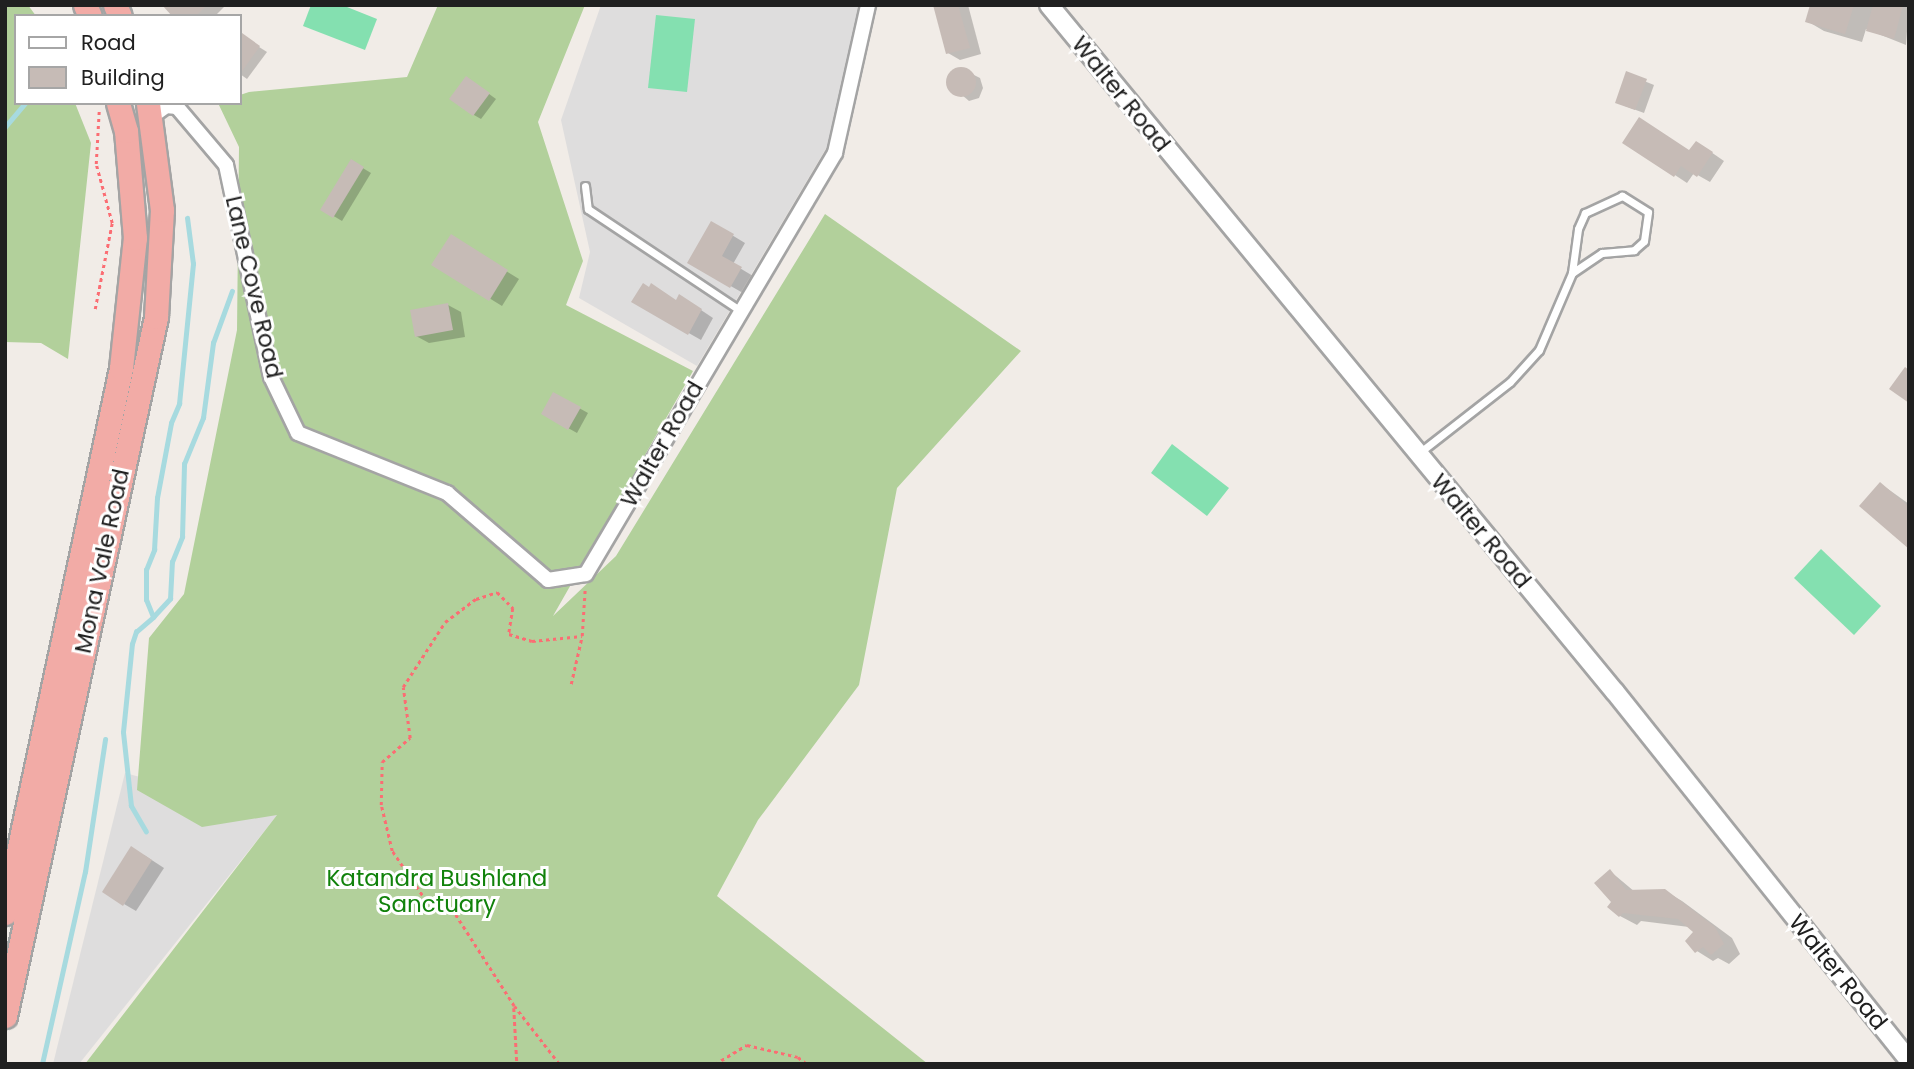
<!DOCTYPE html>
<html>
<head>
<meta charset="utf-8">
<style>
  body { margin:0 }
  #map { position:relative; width:1914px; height:1069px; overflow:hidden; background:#f1ece7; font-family:Poppins,sans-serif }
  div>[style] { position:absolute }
  .residential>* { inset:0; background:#dedddd }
  .forest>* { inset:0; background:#b2d09b }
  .pitch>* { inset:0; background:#84e0b0 }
  .shadow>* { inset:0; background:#0003 }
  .stream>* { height:4.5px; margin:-2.25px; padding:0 2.25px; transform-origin:2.25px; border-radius:2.25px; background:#a7dadf }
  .building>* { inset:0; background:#c6bbb6 }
  .round { border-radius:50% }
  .path>* { height:2.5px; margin-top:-1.25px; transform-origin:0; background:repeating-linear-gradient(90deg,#fb6d73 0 3.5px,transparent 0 7px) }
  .roads { filter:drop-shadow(2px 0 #a4a4a4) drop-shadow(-2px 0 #a4a4a4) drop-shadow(0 2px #a4a4a4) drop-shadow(0 -2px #a4a4a4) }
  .service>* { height:7px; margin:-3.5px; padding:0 3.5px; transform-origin:3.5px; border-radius:3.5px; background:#fff }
  .minor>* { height:14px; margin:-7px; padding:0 7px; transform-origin:7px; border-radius:7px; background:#fff }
  .tertiary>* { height:18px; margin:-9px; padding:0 9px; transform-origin:9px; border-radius:9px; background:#fff }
  .trunk>* { height:23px; margin:-11.5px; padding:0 11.5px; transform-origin:11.5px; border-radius:11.5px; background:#f2aba6 }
  span { translate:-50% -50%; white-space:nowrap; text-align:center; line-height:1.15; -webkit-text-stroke:6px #fff; paint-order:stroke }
  .street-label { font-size:23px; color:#202020 }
  .park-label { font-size:23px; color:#11820b }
  .frame { position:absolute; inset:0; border:7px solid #202020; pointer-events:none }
  .legend { position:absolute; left:14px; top:14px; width:228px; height:91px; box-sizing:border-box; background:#fff; border:2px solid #a6a6a6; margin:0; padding:9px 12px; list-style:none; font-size:21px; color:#202020 }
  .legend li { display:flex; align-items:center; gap:14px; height:35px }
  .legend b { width:35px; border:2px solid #a6a6a6 }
</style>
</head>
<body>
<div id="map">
  <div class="residential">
    <i style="clip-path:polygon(601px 5px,861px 5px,828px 145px,697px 366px,579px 298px,590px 252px,561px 120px)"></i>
    <i style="clip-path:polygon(125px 773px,278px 814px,79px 1064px,53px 1064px)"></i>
  </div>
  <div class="forest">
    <i style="clip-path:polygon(5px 5px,28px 5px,36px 16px,16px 16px,16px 103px,75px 103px,91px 143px,68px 359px,41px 343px,5px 342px)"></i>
    <i style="clip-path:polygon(438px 5px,585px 5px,538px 122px,583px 261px,566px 305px,693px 371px,553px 616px,616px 556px,825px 214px,1021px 351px,897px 488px,859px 685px,758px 820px,717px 896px,928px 1064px,85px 1064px,277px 815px,202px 827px,137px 790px,149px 638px,184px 594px,237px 330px,239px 147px,218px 103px,240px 103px,240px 95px,249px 92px,407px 77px)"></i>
  </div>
  <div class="pitch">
    <i style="clip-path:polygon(311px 5px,342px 5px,377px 19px,365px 50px,303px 26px)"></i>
    <i style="clip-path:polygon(656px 15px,695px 19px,687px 92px,648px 88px)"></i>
    <i style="clip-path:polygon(1172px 444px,1229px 488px,1207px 516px,1151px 473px)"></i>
    <i style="clip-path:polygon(1821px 549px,1881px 606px,1854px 635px,1794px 578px)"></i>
  </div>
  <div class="shadow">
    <i style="clip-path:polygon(164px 5px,226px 5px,215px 16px,174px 16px)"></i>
    <i style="clip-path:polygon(935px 5px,968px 5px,981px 54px,960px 60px,948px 53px)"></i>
    <i style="clip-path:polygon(1812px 5px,1909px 5px,1906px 45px,1866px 29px,1862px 42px,1824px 31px,1807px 21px)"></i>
    <i style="clip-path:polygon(242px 36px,267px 52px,247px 79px,240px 74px)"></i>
    <i style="clip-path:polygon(962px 69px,980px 78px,983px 88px,979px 98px,969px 101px,948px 83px,951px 75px)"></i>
    <i style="clip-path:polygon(1627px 74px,1654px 85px,1644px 113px,1625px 106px)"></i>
    <i style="clip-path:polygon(474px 83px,496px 99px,481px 119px,474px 115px)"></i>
    <i style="clip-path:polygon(1625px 142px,1690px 152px,1708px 150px,1724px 161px,1710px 182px,1694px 173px,1687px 183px)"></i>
    <i style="clip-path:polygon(351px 161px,371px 173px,342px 221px,322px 209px)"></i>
    <i style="clip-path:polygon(712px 223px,745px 243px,733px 264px,753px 276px,743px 293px,690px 263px)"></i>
    <i style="clip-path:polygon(463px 244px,519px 279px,502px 306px,434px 264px)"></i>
    <i style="clip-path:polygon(634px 302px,692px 304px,713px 318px,701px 340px)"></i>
    <i style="clip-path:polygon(448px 305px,461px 312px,465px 337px,429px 343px,416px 336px)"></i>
    <i style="clip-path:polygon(554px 394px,588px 413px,577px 433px,543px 414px)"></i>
    <i style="clip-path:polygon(1881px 484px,1909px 504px,1909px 547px)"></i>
    <i style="clip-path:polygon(144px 855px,164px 868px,136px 911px,124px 904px)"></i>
    <i style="clip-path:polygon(1610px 871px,1635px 892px,1665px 891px,1682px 901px,1732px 938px,1740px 954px,1729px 964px,1718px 958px,1713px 961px,1697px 951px,1695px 932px,1689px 927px,1641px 921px,1637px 925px,1620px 916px,1613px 902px)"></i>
  </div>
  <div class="stream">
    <i style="left:5px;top:127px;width:31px;rotate:-50deg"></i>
    <i style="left:153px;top:617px;width:25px;rotate:-47deg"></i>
    <i style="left:170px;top:599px;width:37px;rotate:-87deg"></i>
    <i style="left:172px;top:562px;width:27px;rotate:-68deg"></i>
    <i style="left:182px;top:537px;width:73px;rotate:-88.4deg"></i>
    <i style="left:184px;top:464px;width:50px;rotate:-67.6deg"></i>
    <i style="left:203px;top:418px;width:76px;rotate:-82.4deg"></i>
    <i style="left:213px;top:343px;width:55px;rotate:-69.9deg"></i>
    <i style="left:146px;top:832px;width:30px;rotate:-120deg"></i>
    <i style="left:131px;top:806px;width:74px;rotate:-96.2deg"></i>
    <i style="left:123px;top:732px;width:88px;rotate:-84.2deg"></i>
    <i style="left:132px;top:644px;width:13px;rotate:-72deg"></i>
    <i style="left:136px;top:632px;width:23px;rotate:-41deg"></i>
    <i style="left:153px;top:617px;width:18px;rotate:-112deg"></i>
    <i style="left:146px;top:600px;width:30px;rotate:-90deg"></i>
    <i style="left:146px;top:570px;width:22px;rotate:-68deg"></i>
    <i style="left:154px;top:550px;width:52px;rotate:-86.7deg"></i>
    <i style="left:157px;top:498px;width:76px;rotate:-79.4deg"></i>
    <i style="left:171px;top:423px;width:21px;rotate:-67deg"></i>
    <i style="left:179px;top:404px;width:141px;rotate:-84.3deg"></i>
    <i style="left:193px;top:264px;width:46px;rotate:-97.4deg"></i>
    <i style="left:42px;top:1064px;width:197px;rotate:-77.4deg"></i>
    <i style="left:85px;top:872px;width:134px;rotate:-81.4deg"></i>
  </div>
  <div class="building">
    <i style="clip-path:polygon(162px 5px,207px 5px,196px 16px,172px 16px)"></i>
    <i style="clip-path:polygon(933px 5px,958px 5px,970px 48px,946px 54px)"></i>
    <i style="clip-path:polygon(1810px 5px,1854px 5px,1845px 34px,1805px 22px)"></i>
    <i style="clip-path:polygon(1873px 5px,1903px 5px,1894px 39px,1866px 31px)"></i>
    <i style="clip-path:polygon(242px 33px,260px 46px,240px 74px,240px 36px)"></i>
    <i class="round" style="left:946px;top:67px;width:30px;height:30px"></i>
    <i style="clip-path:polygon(1626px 71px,1647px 79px,1635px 110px,1615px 103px)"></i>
    <i style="clip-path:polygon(466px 76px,490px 93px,473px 116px,449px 99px)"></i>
    <i style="clip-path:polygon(1639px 117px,1689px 150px,1696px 141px,1713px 152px,1697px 177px,1681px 166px,1674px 177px,1622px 143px)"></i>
    <i style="clip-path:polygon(351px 159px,364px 167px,333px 218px,320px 210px)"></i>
    <i style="clip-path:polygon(711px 221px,734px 234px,722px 256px,742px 267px,730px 288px,687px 263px)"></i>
    <i style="clip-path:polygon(451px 234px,508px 270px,489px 301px,431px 265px)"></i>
    <i style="clip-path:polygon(643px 283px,649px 287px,651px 283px,676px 300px,679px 294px,702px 309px,688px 335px,631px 302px)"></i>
    <i style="clip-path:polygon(448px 303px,453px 330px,415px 337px,410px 310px)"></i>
    <i style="clip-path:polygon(1905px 367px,1909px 370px,1909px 403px,1889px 389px)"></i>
    <i style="clip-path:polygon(553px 392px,581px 407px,568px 430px,541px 414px)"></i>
    <i style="clip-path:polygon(1880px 482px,1909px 507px,1909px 549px,1859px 506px)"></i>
    <i style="clip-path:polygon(131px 846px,152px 860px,123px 906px,102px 892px)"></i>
    <i style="clip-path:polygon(1610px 869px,1626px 890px,1665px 889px,1715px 927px,1724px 944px,1711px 955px,1703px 947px,1695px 953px,1685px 941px,1693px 932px,1678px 919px,1623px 913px,1619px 917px,1607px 907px,1611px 902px,1594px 883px)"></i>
  </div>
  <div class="path">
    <i style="left:158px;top:5px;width:1px;rotate:90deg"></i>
    <i style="left:95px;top:309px;width:88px;rotate:-78.8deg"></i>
    <i style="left:112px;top:223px;width:61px;rotate:-105.2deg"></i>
    <i style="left:96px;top:164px;width:54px;rotate:-86.8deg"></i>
    <i style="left:571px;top:684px;width:49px;rotate:-77.1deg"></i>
    <i style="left:582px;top:636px;width:48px;rotate:-86.4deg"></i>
    <i style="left:514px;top:1008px;width:56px;rotate:86.9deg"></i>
    <i style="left:559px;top:1064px;width:73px;rotate:-127.8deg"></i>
    <i style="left:514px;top:1006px;width:109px;rotate:-122.7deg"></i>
    <i style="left:455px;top:914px;width:32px;rotate:-156deg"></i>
    <i style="left:426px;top:901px;width:60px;rotate:-124.2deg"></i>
    <i style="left:392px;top:851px;width:47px;rotate:-103.4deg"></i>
    <i style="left:381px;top:805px;width:43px;rotate:-88.7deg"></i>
    <i style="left:382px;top:762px;width:37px;rotate:-41deg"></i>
    <i style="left:410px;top:738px;width:51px;rotate:-97.8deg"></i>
    <i style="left:403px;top:687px;width:77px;rotate:-57.1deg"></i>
    <i style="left:445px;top:622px;width:39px;rotate:-37deg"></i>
    <i style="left:476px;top:599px;width:22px;rotate:-18deg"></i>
    <i style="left:497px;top:592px;width:23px;rotate:45deg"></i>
    <i style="left:513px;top:608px;width:26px;rotate:99deg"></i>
    <i style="left:509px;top:634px;width:24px;rotate:17deg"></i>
    <i style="left:532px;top:641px;width:50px;rotate:-5.7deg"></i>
    <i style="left:715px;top:1064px;width:37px;rotate:-31deg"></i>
    <i style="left:747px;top:1045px;width:52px;rotate:13.2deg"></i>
    <i style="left:798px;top:1057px;width:11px;rotate:38deg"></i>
  </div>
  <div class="roads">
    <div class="service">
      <i style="left:585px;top:186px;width:23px;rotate:83deg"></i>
      <i style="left:588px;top:209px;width:184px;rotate:33.7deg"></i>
      <i style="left:1419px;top:453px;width:115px;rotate:-38deg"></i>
      <i style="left:1510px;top:382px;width:43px;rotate:-47.8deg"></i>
      <i style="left:1539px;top:350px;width:84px;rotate:-66.8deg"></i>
      <i style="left:1572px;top:273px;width:36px;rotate:-34deg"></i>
      <i style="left:1602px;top:253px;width:32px;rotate:-5deg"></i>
      <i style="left:1634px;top:250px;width:13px;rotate:-42deg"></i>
      <i style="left:1644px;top:241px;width:29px;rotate:-82deg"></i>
      <i style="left:1648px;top:212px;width:31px;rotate:-148deg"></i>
      <i style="left:1622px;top:196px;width:41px;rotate:155.3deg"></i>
      <i style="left:1585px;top:213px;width:17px;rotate:114deg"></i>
      <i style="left:1578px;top:229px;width:44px;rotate:97.8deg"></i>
    </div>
    <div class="minor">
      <i style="left:151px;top:117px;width:19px;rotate:-36deg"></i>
      <i style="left:166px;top:106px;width:11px;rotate:5deg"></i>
      <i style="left:177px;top:107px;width:76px;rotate:49.8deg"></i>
      <i style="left:226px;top:165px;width:217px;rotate:78deg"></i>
      <i style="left:271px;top:377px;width:62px;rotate:64.3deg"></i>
      <i style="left:298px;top:433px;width:161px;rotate:21.9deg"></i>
      <i style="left:447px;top:493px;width:133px;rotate:40.7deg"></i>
      <i style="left:548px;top:580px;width:38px;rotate:-9deg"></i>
      <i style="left:586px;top:574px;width:489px;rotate:-59.4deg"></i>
      <i style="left:835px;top:153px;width:152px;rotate:-77.4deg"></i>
    </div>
    <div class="tertiary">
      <i style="left:1049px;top:5px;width:890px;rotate:50.52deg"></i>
      <i style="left:1615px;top:692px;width:471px;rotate:51.4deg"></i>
    </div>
    <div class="trunk">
      <i style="left:85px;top:5px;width:12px;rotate:66deg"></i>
      <i style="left:115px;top:5px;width:12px;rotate:66deg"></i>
      <i style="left:5px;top:913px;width:557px;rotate:-77.98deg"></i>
      <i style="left:121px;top:368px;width:131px;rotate:-83.9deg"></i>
      <i style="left:135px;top:238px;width:107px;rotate:-94.8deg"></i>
      <i style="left:126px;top:131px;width:29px;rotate:-106deg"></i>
      <i style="left:5px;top:1016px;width:715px;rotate:-77.81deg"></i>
      <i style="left:156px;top:317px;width:107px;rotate:-86.8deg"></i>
      <i style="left:162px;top:210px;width:108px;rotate:-97.5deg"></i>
    </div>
  </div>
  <div class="street-label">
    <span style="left:1121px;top:94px;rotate:51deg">Walter Road</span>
    <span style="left:254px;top:287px;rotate:77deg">Lane Cove Road</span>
    <span style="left:662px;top:444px;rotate:-60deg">Walter Road</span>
    <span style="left:1481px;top:531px;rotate:50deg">Walter Road</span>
    <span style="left:102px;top:561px;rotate:-78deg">Mona Vale Road</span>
    <span style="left:1838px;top:972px;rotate:51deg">Walter Road</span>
  </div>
  <div class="park-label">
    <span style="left:437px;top:891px">Katandra Bushland<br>Sanctuary</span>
  </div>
  <div class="frame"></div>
  <ul class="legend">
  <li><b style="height:9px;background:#fff"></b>Road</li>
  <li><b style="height:19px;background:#c6bbb6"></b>Building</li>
  </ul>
</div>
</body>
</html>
